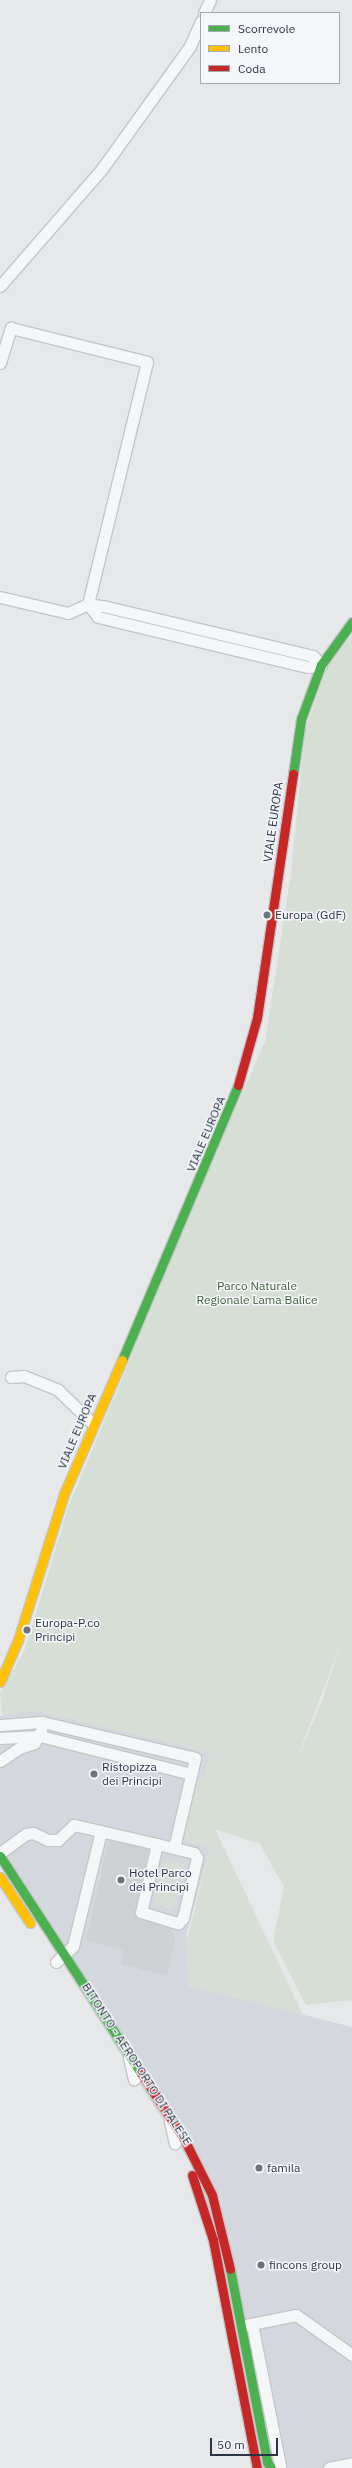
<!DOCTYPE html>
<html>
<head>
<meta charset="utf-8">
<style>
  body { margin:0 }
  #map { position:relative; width:352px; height:2468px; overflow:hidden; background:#e6e8ea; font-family:"IBM Plex Sans",sans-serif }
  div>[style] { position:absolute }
  .built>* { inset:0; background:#d4d7dd }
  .green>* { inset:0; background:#d6ded6 }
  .building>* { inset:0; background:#ced0d3 }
  .roads { filter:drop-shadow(1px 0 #c4c6c8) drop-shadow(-1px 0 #c4c6c8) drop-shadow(0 1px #c4c6c8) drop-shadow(0 -1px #c4c6c8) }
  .street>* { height:11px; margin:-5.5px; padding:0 5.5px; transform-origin:5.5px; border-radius:5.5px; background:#f5f6f7 }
  .fast>* { height:9px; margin:-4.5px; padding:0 4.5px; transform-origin:4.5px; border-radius:4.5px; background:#4caf50 }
  .slow>* { height:9px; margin:-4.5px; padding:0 4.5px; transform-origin:4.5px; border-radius:4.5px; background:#ffc107 }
  .jam>* { height:9px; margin:-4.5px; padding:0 4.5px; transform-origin:4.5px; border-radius:4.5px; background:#c62828 }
  .dots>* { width:11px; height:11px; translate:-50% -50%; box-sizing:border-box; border:2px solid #f4f6f9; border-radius:50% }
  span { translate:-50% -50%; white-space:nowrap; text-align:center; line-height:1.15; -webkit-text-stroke:3px #f4f6f9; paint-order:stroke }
  .street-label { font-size:12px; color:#2b3445 }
  .poi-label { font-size:12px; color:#2b3445 }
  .left { translate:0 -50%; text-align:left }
  .park-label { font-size:12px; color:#3f6138 }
  .legend { position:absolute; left:200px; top:12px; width:140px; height:72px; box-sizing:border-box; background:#f4f6f9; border:1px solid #a4a8b1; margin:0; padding:5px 7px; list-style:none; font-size:12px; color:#2b3445 }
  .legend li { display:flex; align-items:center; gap:8px; height:20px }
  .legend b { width:20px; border:1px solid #a4a8b1 }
  .scale { position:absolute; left:210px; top:2438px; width:68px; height:18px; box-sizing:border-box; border:2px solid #2b3445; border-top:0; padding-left:5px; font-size:12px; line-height:14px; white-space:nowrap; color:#2b3445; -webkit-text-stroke:3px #f4f6f9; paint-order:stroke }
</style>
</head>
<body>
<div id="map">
  <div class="built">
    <i style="clip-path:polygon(34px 1710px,210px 1752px,204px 1779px,196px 1778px,181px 1840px,210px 1848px,186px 1936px,189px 1986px,352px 2027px,352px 2468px,265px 2468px,200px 2178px,0 1866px,0 1716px)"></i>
  </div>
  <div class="green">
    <i style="clip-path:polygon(evenodd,352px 635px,352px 2000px,306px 2005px,273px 1941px,284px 1887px,260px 1844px,215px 1829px,303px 2015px,189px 1986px,186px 1936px,188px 1936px,210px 1848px,181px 1840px,196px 1778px,204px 1779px,210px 1752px,34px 1710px,2px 1716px,0 1693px,24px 1652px,69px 1505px,130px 1360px,158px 1283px,265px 1042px,291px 874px,305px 731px,327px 667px,352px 635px,343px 1638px,321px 1703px,298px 1757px,298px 1756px,343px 1638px)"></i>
    <i style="clip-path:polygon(165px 1860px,184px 1864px,173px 1909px,154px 1904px)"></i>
  </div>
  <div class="building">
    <i style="clip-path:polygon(109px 1840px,148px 1849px,134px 1914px,139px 1919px,171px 1928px,175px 1940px,167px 1976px,121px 1964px,124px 1950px,86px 1941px)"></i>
  </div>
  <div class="roads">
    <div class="street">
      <i style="left:204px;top:13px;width:14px;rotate:-65deg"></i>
      <i style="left:0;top:286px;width:154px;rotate:-49deg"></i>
      <i style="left:101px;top:170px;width:153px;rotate:-54.3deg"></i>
      <i style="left:190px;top:46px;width:27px;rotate:-66deg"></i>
      <i style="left:0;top:363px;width:37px;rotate:-73deg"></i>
      <i style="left:11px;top:328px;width:140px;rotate:14deg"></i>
      <i style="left:147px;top:362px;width:249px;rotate:103.7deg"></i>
      <i style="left:0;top:597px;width:70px;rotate:13.2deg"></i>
      <i style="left:68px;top:613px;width:22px;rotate:-24deg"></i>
      <i style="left:88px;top:604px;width:15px;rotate:8deg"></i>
      <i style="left:103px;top:606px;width:216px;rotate:13.4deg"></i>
      <i style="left:313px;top:656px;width:12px;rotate:48deg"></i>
      <i style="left:88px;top:604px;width:16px;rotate:52deg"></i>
      <i style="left:98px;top:617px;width:216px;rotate:13.4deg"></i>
      <i style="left:308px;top:667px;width:13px;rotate:-9deg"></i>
      <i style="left:11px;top:1377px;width:13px;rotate:-4deg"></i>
      <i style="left:24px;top:1376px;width:37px;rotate:22deg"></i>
      <i style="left:58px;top:1390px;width:49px;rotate:44.2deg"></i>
      <i style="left:0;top:1725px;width:42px;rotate:-4.1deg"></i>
      <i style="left:42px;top:1722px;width:157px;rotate:13.2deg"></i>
      <i style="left:195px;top:1758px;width:92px;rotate:103.1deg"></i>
      <i style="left:174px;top:1848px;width:103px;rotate:-167deg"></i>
      <i style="left:74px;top:1825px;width:22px;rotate:137deg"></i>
      <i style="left:58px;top:1840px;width:10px;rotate:180deg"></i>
      <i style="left:48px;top:1840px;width:17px;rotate:-155deg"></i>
      <i style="left:33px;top:1833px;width:7px;rotate:172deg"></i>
      <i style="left:26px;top:1834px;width:32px;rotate:144deg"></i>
      <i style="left:0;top:1738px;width:40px;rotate:-2.9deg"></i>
      <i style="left:40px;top:1736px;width:156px;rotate:14.1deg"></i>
      <i style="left:0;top:1761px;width:23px;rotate:-34deg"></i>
      <i style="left:19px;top:1748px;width:16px;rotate:-18deg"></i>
      <i style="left:34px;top:1743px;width:14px;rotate:-60deg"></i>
      <i style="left:157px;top:1844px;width:70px;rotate:103.2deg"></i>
      <i style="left:141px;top:1912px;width:39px;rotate:17deg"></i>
      <i style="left:178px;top:1923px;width:7px;rotate:-45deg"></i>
      <i style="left:183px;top:1918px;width:62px;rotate:-76.9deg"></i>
      <i style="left:197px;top:1858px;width:6px;rotate:-121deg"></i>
      <i style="left:194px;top:1853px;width:21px;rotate:-166deg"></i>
      <i style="left:56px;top:1962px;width:23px;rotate:-43deg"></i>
      <i style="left:73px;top:1946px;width:118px;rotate:-76.3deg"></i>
      <i style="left:129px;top:2058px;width:22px;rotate:77deg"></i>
      <i style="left:170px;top:2122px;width:22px;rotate:77deg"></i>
      <i style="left:252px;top:2324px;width:145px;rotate:78.8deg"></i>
      <i style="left:246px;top:2325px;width:51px;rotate:-11.3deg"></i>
      <i style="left:296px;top:2315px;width:69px;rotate:35.5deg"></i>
      <i style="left:329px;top:2468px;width:24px;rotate:-12deg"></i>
    </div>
    <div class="fast">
      <i style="left:293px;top:774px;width:56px;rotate:-81.7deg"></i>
      <i style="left:301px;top:719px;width:58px;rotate:-69.7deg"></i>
      <i style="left:321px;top:665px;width:53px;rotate:-54.2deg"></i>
      <i style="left:122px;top:1360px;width:298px;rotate:-67.1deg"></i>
      <i style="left:0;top:1856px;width:259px;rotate:57deg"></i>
      <i style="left:230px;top:2269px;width:197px;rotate:79.1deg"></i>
      <i style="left:267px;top:2462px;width:7px;rotate:56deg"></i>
    </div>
    <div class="slow">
      <i style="left:0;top:1682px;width:46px;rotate:-66.8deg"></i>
      <i style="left:18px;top:1640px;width:153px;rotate:-72.5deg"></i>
      <i style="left:64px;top:1494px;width:146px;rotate:-66.6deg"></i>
      <i style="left:0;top:1877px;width:55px;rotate:56.9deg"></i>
    </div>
    <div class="jam">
      <i style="left:238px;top:1085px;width:70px;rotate:-74.2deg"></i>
      <i style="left:257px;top:1018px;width:247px;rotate:-81.6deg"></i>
      <i style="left:141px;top:2073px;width:79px;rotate:56.9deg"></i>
      <i style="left:184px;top:2139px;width:63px;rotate:63.4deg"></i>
      <i style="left:212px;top:2195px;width:76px;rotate:76.3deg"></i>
      <i style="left:192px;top:2175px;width:68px;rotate:72.1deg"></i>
      <i style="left:213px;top:2240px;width:232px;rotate:79.1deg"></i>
    </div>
  </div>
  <div class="dots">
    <i style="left:267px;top:915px;background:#6c737f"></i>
    <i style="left:27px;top:1630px;background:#6c737f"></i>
    <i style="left:94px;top:1774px;background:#6c737f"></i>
    <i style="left:121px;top:1880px;background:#6c737f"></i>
    <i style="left:259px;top:2168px;background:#6c737f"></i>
    <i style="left:261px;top:2265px;background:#6c737f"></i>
  </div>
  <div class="street-label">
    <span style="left:273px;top:822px;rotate:-82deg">VIALE EUROPA</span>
    <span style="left:206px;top:1134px;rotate:-67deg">VIALE EUROPA</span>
    <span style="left:77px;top:1431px;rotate:-67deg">VIALE EUROPA</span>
    <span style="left:137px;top:2064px;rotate:57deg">BITONTO - AEROPORTO DI PALESE</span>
  </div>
  <div class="poi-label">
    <span class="left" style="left:275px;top:915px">Europa (GdF)</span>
    <span class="left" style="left:35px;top:1630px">Europa-P.co<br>Principi</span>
    <span class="left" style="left:102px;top:1774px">Ristopizza<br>dei Principi</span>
    <span class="left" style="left:129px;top:1880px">Hotel Parco<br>dei Principi</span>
    <span class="left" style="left:267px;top:2168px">famila</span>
    <span class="left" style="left:269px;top:2265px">fincons group</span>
  </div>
  <div class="park-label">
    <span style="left:257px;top:1293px">Parco Naturale<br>Regionale Lama Balice</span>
  </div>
  <ul class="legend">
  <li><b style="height:5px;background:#4caf50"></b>Scorrevole</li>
  <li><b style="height:5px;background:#ffc107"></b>Lento</li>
  <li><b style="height:5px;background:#c62828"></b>Coda</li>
  </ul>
  <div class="scale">50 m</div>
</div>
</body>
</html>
